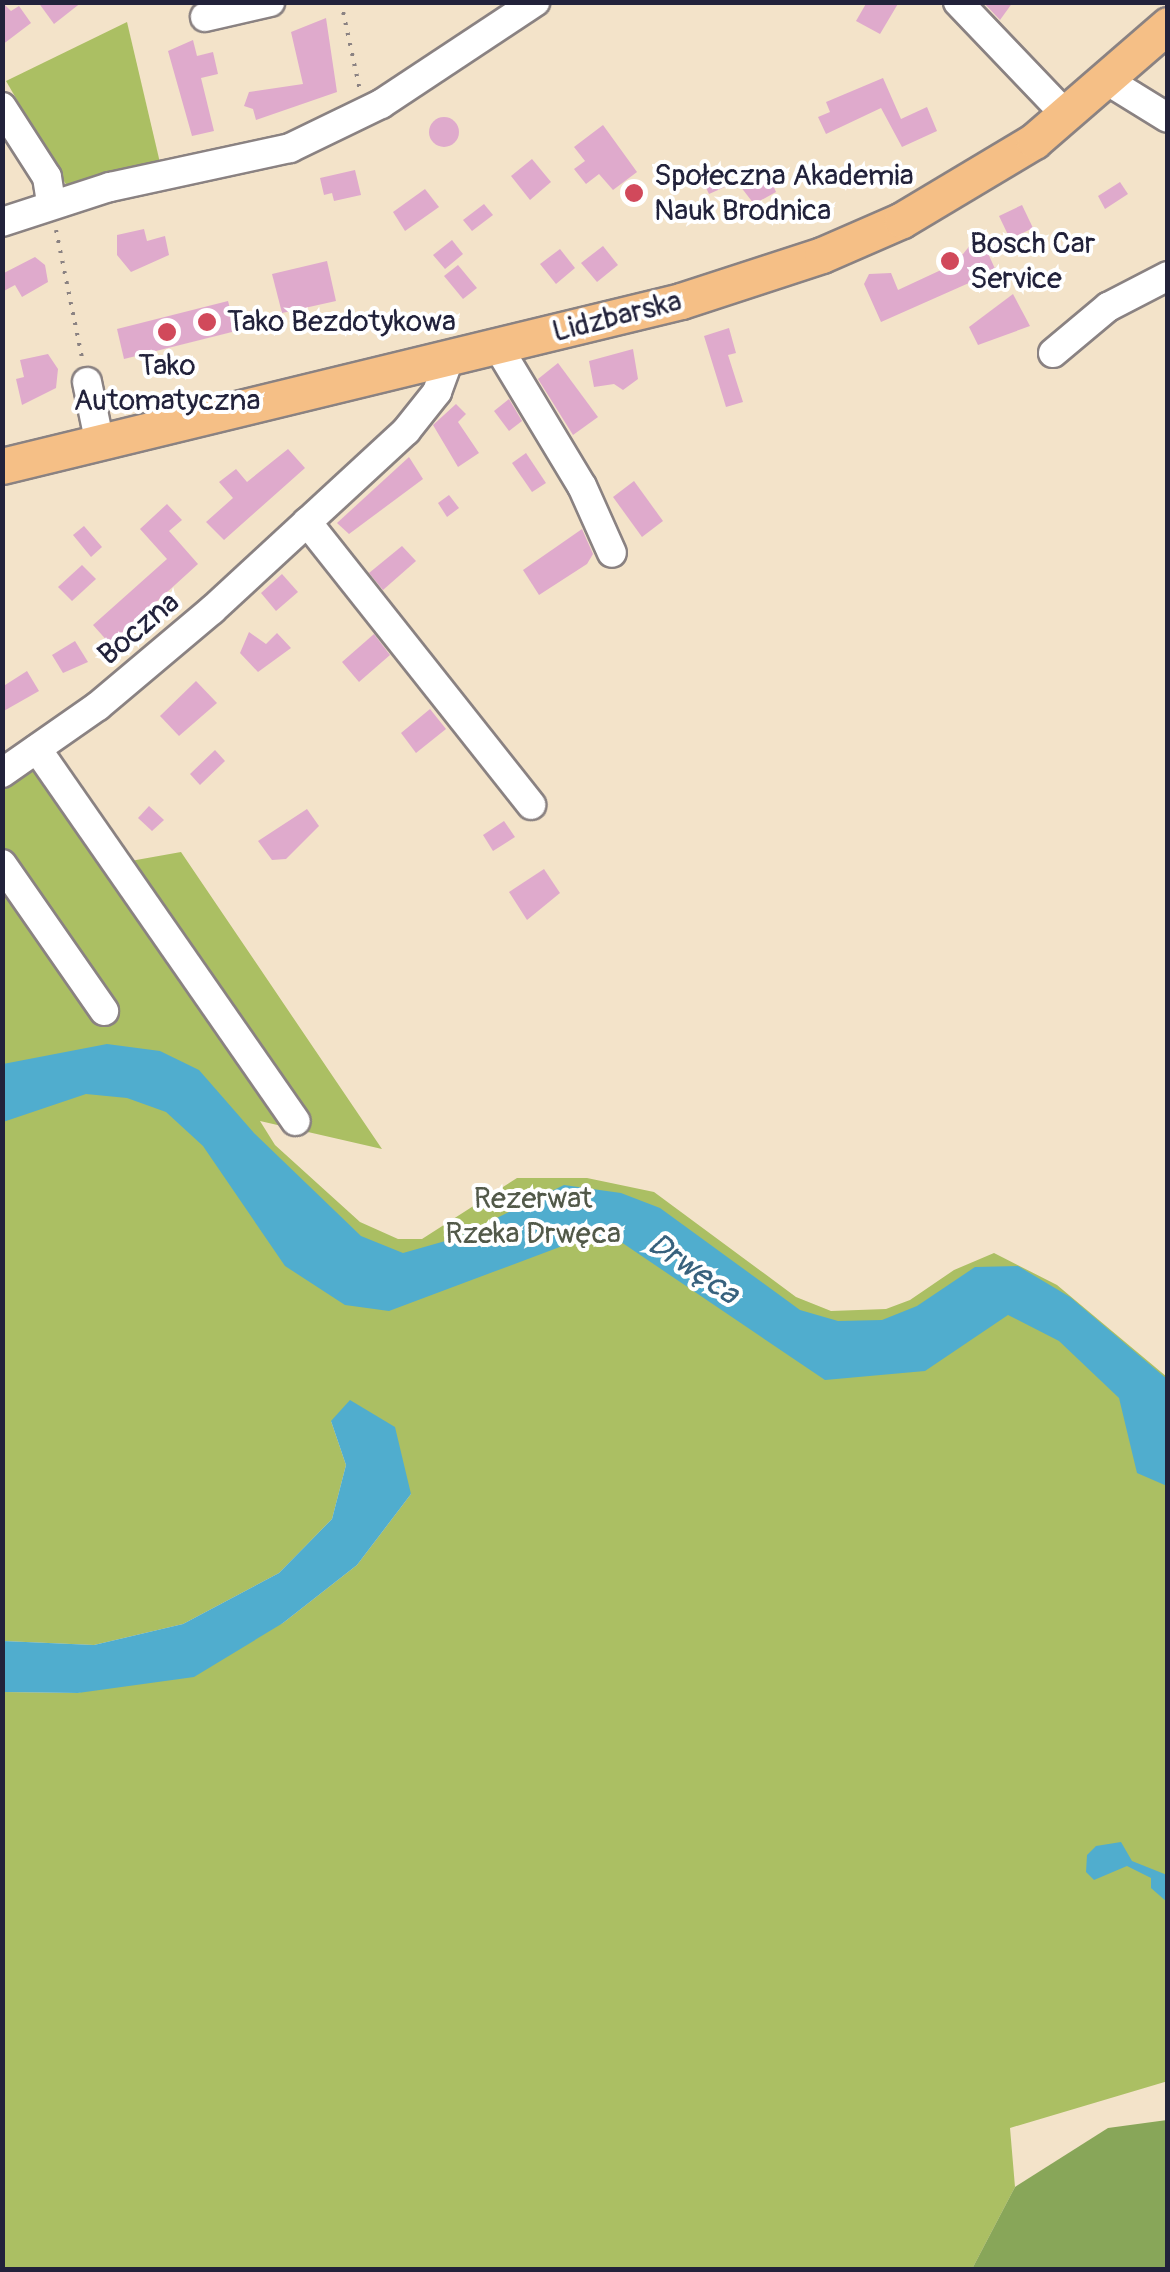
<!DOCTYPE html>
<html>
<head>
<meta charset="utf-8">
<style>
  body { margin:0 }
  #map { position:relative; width:1170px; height:2272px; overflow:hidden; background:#f3e3c9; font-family:Pangolin,sans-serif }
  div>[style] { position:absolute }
  .green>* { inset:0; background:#abbf63 }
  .forest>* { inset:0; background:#88a659 }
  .water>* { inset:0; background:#50adce }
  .building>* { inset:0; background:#dfaacc }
  .round { border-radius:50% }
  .path>* { height:4px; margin-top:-2px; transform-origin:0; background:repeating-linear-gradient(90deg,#8a8282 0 2.5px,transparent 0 10.5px) }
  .roads { filter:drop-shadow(2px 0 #8a8282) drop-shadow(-2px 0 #8a8282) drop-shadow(0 2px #8a8282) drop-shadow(0 -2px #8a8282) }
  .minor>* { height:28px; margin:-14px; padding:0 14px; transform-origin:14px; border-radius:14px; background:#fff }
  .major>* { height:35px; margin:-17.5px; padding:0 17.5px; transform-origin:17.5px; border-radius:17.5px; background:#f5bf86 }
  .dots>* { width:28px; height:28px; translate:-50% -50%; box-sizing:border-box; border:5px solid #fff; border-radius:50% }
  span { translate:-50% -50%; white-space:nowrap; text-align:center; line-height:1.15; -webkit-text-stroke:8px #fff; paint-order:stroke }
  .poi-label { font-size:30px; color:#22223b }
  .left { translate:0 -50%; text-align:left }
  .street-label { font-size:30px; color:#22223b }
  .park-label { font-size:30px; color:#525949 }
  .water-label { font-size:32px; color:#37617d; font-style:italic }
  .frame { position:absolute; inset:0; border:5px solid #22223b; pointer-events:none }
</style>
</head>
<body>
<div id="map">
  <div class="green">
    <i style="clip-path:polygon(127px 22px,161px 167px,68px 188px,6px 81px)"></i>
    <i style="clip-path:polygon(50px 756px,125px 862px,181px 852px,382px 1149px,260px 1121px,275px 1145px,360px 1222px,398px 1239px,422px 1239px,517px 1178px,587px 1178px,654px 1192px,796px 1297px,831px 1311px,886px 1309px,910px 1300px,954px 1270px,994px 1253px,1057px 1285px,1167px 1377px,1168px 2081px,1010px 2128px,1015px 2187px,972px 2269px,3px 2270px,3px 1692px,78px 1693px,283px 1623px,357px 1565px,411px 1494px,331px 1421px,346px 1465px,332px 1519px,279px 1573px,183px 1624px,94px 1645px,3px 1641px,3px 788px)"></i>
  </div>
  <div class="forest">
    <i style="clip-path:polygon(1167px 2120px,1167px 2269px,972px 2269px,1015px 2187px,1108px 2128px)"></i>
  </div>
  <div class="water">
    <i style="clip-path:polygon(107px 1044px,160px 1051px,199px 1070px,254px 1133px,361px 1236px,403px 1253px,456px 1238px,564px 1185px,621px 1193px,660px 1208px,800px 1310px,838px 1321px,882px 1320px,917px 1306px,975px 1267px,1018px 1266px,1070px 1297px,1167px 1379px,1167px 1486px,1137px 1473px,1119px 1398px,1059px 1341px,1008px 1315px,925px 1371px,825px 1380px,621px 1242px,573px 1242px,389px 1311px,345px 1305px,285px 1266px,203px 1146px,166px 1112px,127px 1098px,86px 1094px,3px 1122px,3px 1064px)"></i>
    <i style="clip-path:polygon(350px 1400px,395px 1427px,411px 1494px,357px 1565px,283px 1623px,194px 1677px,78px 1693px,3px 1692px,3px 1641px,94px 1645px,183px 1624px,279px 1573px,332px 1519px,346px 1465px,331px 1421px)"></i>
    <i style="clip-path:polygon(1121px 1842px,1132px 1861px,1167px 1875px,1167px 1902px,1151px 1888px,1151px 1878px,1127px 1866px,1094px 1880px,1086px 1872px,1087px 1855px,1096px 1846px)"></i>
  </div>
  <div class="building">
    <i style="clip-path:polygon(2px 2px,11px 11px,19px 6px,31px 23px,2px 45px)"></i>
    <i style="clip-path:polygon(38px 2px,82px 2px,54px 24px)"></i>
    <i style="clip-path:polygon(867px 2px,899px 2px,880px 34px,856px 21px)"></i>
    <i style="clip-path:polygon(983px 2px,1013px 2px,1000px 20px)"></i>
    <i style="clip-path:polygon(326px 18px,337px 92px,256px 120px,253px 109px,244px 106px,249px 92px,303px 84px,291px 32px)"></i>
    <i style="clip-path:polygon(193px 40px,197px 56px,213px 52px,218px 74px,201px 78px,214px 131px,192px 136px,168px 51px)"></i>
    <i style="clip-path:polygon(883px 78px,901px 119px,927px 107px,937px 131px,902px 147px,881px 108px,826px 134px,818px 117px,830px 112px,826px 102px)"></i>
    <i class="round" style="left:429px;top:117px;width:30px;height:30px"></i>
    <i style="clip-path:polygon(603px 125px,637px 172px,613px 190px,599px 174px,586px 184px,574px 169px,585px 161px,574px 147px)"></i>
    <i style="clip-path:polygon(532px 159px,551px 182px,530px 200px,511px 176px)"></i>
    <i style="clip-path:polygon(717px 166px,727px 186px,709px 194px,699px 173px)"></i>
    <i style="clip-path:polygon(766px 169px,776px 192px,754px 204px,737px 182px)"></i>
    <i style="clip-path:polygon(355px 170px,361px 195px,334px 201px,332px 193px,324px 195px,320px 178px)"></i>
    <i style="clip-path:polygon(1120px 182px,1128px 194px,1105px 209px,1098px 196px)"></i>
    <i style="clip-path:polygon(425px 189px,439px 207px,405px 231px,393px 212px)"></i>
    <i style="clip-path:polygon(484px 204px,493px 215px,472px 231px,463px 220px)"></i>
    <i style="clip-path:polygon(1022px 205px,1033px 228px,1010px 239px,999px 216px)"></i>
    <i style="clip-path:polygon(144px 229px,147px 241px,165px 236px,169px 255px,131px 272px,117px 255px,117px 235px)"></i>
    <i style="clip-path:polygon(976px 238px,1001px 244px,987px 251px,996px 271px,881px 322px,864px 284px,869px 274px,891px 273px,898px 290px,941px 270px,938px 265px,963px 254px)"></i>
    <i style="clip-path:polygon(452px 240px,463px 254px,445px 269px,433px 255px)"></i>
    <i style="clip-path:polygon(603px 246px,618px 265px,597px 282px,581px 263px)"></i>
    <i style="clip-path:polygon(560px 249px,575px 268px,556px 284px,540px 264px)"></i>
    <i style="clip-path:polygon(35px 257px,45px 265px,48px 282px,22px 297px,15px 285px,2px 292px,2px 274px)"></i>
    <i style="clip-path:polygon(327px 261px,336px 301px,282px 313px,272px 274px)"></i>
    <i style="clip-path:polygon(458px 265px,477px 288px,463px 299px,444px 276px)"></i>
    <i style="clip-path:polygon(1013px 294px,1030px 326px,978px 345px,969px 327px)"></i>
    <i style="clip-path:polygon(228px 301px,236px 331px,124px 359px,117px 329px)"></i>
    <i style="clip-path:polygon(729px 328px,736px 353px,728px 355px,743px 402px,726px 407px,704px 336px)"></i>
    <i style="clip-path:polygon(633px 349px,638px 379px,623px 390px,614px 384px,594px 387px,589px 361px)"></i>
    <i style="clip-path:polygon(48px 354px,58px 369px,56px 388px,22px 405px,16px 379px,24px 377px,20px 360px)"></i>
    <i style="clip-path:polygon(558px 363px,598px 417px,573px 435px,538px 379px)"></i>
    <i style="clip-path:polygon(509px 399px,522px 421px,509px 431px,494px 411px)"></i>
    <i style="clip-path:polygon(456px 404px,466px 414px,458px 422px,479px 453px,458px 467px,433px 425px)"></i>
    <i style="clip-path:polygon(288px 449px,305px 468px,224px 540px,206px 522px,233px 498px,219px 482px,236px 469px,247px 482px)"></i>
    <i style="clip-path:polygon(526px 453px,546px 483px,532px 492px,512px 463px)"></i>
    <i style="clip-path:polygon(409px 457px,423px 479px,349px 534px,337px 523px)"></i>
    <i style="clip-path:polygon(634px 481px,663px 521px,642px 537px,613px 497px)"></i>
    <i style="clip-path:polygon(449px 495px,459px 508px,447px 517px,438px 503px)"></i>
    <i style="clip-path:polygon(167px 504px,182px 520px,169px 531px,198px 564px,110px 644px,93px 625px,167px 559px,140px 529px)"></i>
    <i style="clip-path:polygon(84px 526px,102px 547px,91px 557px,73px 535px)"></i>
    <i style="clip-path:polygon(582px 529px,593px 554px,587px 564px,539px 595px,523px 570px)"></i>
    <i style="clip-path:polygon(402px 546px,416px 561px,383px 590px,369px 573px)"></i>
    <i style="clip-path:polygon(82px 565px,96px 579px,72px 601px,58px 587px)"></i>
    <i style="clip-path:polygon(282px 574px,298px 592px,276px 611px,261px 593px)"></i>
    <i style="clip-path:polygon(249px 632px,266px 644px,277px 633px,291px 648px,258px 672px,240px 653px)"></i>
    <i style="clip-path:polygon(374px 634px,390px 655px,359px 682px,342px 662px)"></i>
    <i style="clip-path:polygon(75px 641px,88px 662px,63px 673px,52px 655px)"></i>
    <i style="clip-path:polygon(27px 671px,39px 691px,2px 712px,2px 687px)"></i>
    <i style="clip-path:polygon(196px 681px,217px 703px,179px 736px,160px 716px)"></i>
    <i style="clip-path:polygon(430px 709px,446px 729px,416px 753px,401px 733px)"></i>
    <i style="clip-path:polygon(215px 750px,225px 761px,200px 785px,190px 774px)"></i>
    <i style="clip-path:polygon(149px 806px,164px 820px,152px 831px,138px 818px)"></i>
    <i style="clip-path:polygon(307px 809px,319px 826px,286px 859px,272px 860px,258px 841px)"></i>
    <i style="clip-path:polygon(504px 821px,515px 837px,493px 851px,483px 835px)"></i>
    <i style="clip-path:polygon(544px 869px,560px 893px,527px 920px,509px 892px)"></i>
  </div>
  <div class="path">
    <i style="left:341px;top:2px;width:91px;rotate:77.9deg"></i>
    <i style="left:56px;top:230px;width:136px;rotate:78.5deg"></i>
  </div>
  <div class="roads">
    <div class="minor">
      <i style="left:958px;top:2px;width:158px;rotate:46.3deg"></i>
      <i style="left:205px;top:17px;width:67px;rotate:-13deg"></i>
      <i style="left:1108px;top:81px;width:70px;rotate:31.7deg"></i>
      <i style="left:2px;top:107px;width:83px;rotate:57.3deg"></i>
      <i style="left:47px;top:177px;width:26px;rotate:81deg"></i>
      <i style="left:2px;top:222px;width:114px;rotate:-18deg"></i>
      <i style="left:110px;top:187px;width:184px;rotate:-12.2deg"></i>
      <i style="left:290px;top:148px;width:101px;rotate:-25.8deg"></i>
      <i style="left:381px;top:104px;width:185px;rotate:-33.5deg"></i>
      <i style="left:498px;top:347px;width:162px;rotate:58.9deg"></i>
      <i style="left:582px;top:486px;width:73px;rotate:65.9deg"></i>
      <i style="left:1053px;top:353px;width:72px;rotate:-39.9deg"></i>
      <i style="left:1108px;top:307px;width:68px;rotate:-27.3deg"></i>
      <i style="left:87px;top:382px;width:63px;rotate:78.2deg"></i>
      <i style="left:307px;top:522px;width:361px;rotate:51.6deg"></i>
      <i style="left:37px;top:749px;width:453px;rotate:55.2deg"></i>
      <i style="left:2px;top:773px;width:117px;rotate:-34.9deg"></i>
      <i style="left:98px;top:706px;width:149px;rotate:-40.1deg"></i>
      <i style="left:212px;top:610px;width:264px;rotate:-42.7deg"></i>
      <i style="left:406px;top:431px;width:50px;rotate:-51.5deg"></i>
      <i style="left:437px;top:392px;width:35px;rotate:-70deg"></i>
      <i style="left:2px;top:864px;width:179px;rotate:55.2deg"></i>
    </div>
    <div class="major">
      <i style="left:2px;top:466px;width:699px;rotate:-13.66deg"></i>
      <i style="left:681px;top:301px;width:148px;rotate:-18.1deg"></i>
      <i style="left:822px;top:255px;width:87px;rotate:-23.6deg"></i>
      <i style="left:902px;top:220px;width:154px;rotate:-30.9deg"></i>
      <i style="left:1034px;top:141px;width:177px;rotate:-40.9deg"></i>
    </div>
  </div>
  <div class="dots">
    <i style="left:634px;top:193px;background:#d1495b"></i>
    <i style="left:950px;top:261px;background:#d1495b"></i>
    <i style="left:207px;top:322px;background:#d1495b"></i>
    <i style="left:167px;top:332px;background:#d1495b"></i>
  </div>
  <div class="poi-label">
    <span class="left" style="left:654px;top:193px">Społeczna Akademia<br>Nauk Brodnica</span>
    <span class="left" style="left:970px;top:261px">Bosch Car<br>Service</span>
    <span class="left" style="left:227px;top:322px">Tako Bezdotykowa</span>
    <span style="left:167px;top:383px">Tako<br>Automatyczna</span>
  </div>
  <div class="street-label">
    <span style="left:617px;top:317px;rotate:-14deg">Lidzbarska</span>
    <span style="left:139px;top:629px;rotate:-40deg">Boczna</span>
  </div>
  <div class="park-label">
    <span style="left:533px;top:1216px">Rezerwat<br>Rzeka Drwęca</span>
  </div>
  <div class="water-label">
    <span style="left:693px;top:1269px;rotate:34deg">Drwęca</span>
  </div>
  <div class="frame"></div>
</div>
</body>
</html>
